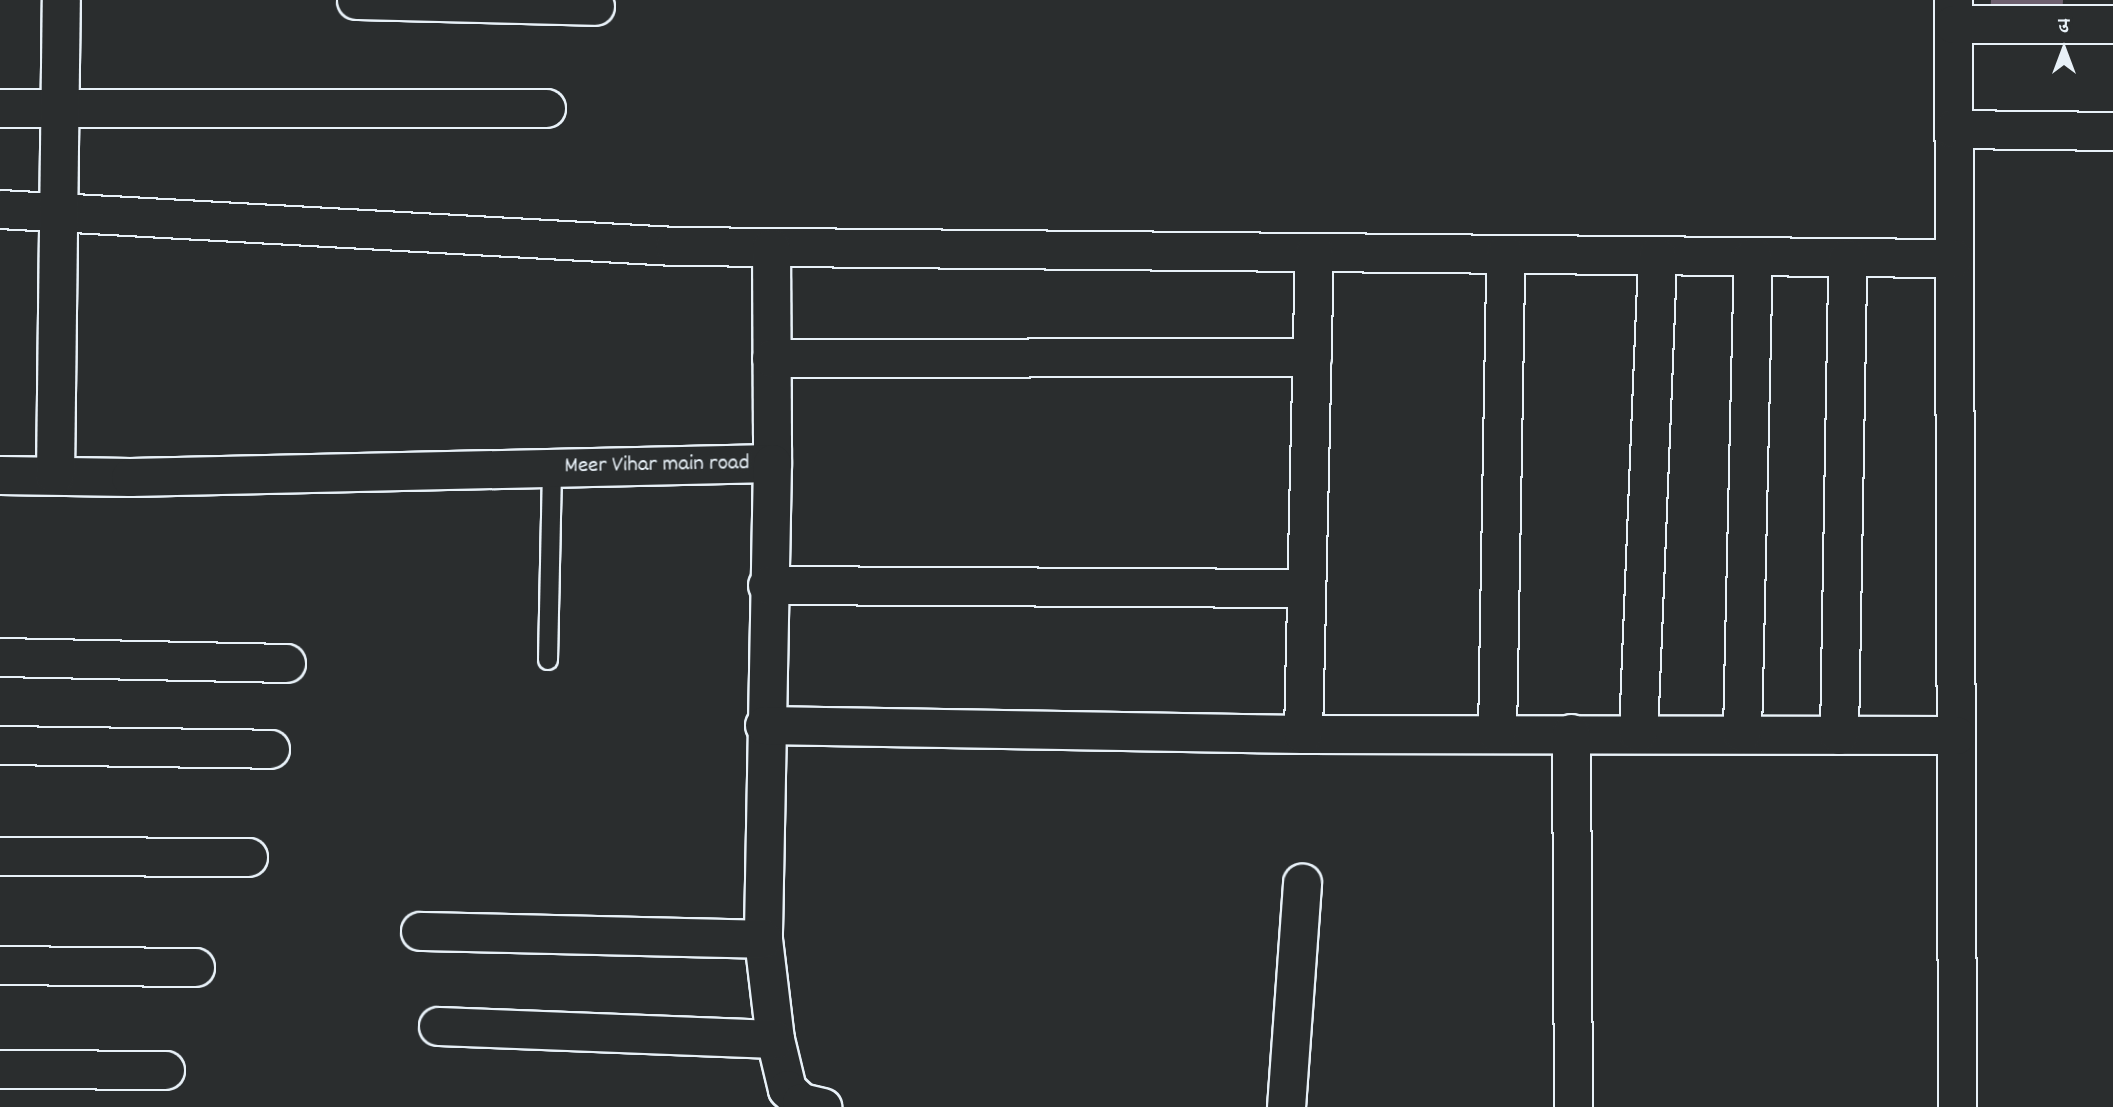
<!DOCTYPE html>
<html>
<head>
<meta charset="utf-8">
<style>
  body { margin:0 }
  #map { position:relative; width:2113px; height:1107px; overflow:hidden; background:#2a2d2e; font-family:Dekko,"Playpen Sans Deva",sans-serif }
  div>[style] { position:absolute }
  .building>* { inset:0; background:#6e606f }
  .roads { filter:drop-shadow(2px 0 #e8f1f8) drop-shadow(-2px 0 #e8f1f8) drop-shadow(0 2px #e8f1f8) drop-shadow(0 -2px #e8f1f8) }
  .lane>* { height:18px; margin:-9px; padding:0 9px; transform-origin:9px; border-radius:9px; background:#2a2d2e }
  .street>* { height:37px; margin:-18.5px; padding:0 18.5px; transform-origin:18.5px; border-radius:18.5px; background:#2a2d2e }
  span { translate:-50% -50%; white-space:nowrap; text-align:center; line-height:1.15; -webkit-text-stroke:5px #2a2d2e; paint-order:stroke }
  .street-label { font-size:23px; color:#e8f1f8 }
  .north { position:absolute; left:2029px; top:14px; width:70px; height:70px; -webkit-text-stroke:5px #2a2d2e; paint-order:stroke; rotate:0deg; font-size:19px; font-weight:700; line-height:28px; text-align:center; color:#e8f1f8 }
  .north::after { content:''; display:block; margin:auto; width:24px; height:32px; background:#e8f1f8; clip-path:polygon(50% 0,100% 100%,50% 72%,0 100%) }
</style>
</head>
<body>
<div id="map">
  <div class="building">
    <i style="clip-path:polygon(1991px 0,2063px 0,2062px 19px,1990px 17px)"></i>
  </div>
  <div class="roads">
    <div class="lane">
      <i style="left:548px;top:660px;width:191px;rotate:-88.8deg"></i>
    </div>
    <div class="street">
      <i style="left:356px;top:0;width:239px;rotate:1.4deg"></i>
      <i style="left:1953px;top:0;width:1107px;rotate:89.79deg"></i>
      <i style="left:1953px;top:24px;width:160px"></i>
      <i style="left:0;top:108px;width:546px"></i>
      <i style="left:1953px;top:129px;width:160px;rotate:0.7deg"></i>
      <i style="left:0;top:209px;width:675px;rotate:3.14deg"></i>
      <i style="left:674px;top:246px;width:1280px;rotate:0.54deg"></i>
      <i style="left:771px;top:247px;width:216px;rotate:89.7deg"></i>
      <i style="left:771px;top:358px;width:541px;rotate:-0.11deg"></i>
      <i style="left:0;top:475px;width:130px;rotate:0.9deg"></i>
      <i style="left:130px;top:477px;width:642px;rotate:-1.25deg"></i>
      <i style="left:772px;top:463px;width:476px;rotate:91.1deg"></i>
      <i style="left:763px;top:939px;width:101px;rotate:83.2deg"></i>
      <i style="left:775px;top:1039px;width:51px;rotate:76.5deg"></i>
      <i style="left:787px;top:1089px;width:19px;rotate:43deg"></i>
      <i style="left:801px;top:1102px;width:22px;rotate:13deg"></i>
      <i style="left:55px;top:475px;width:475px;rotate:-89.3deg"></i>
      <i style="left:767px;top:585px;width:539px;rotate:0.32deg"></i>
      <i style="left:0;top:657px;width:286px;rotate:1.2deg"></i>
      <i style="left:764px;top:725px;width:539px;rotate:0.96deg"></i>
      <i style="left:1303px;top:734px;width:653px;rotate:0.09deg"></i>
      <i style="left:1571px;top:733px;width:374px;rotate:89.7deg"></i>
      <i style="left:1638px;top:733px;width:477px;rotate:-87.7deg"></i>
      <i style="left:1742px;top:733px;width:477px;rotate:-88.7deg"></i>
      <i style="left:1303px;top:734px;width:482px;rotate:-88.7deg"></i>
      <i style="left:1497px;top:734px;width:480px;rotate:-89deg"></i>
      <i style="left:1839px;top:735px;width:477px;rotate:-89deg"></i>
      <i style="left:0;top:745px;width:270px;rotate:0.8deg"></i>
      <i style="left:0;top:856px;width:248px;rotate:0.2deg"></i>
      <i style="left:420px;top:931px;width:343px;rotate:1.3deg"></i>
      <i style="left:0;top:965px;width:195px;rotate:0.6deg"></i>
      <i style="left:438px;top:1026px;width:337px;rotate:2.2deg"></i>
      <i style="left:0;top:1069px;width:165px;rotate:0.3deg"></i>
      <i style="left:1286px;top:1107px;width:225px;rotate:-85.9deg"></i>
    </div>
  </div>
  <div class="street-label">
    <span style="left:657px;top:466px;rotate:-1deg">Meer Vihar main road</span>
  </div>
  <div class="north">उ</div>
</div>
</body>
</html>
